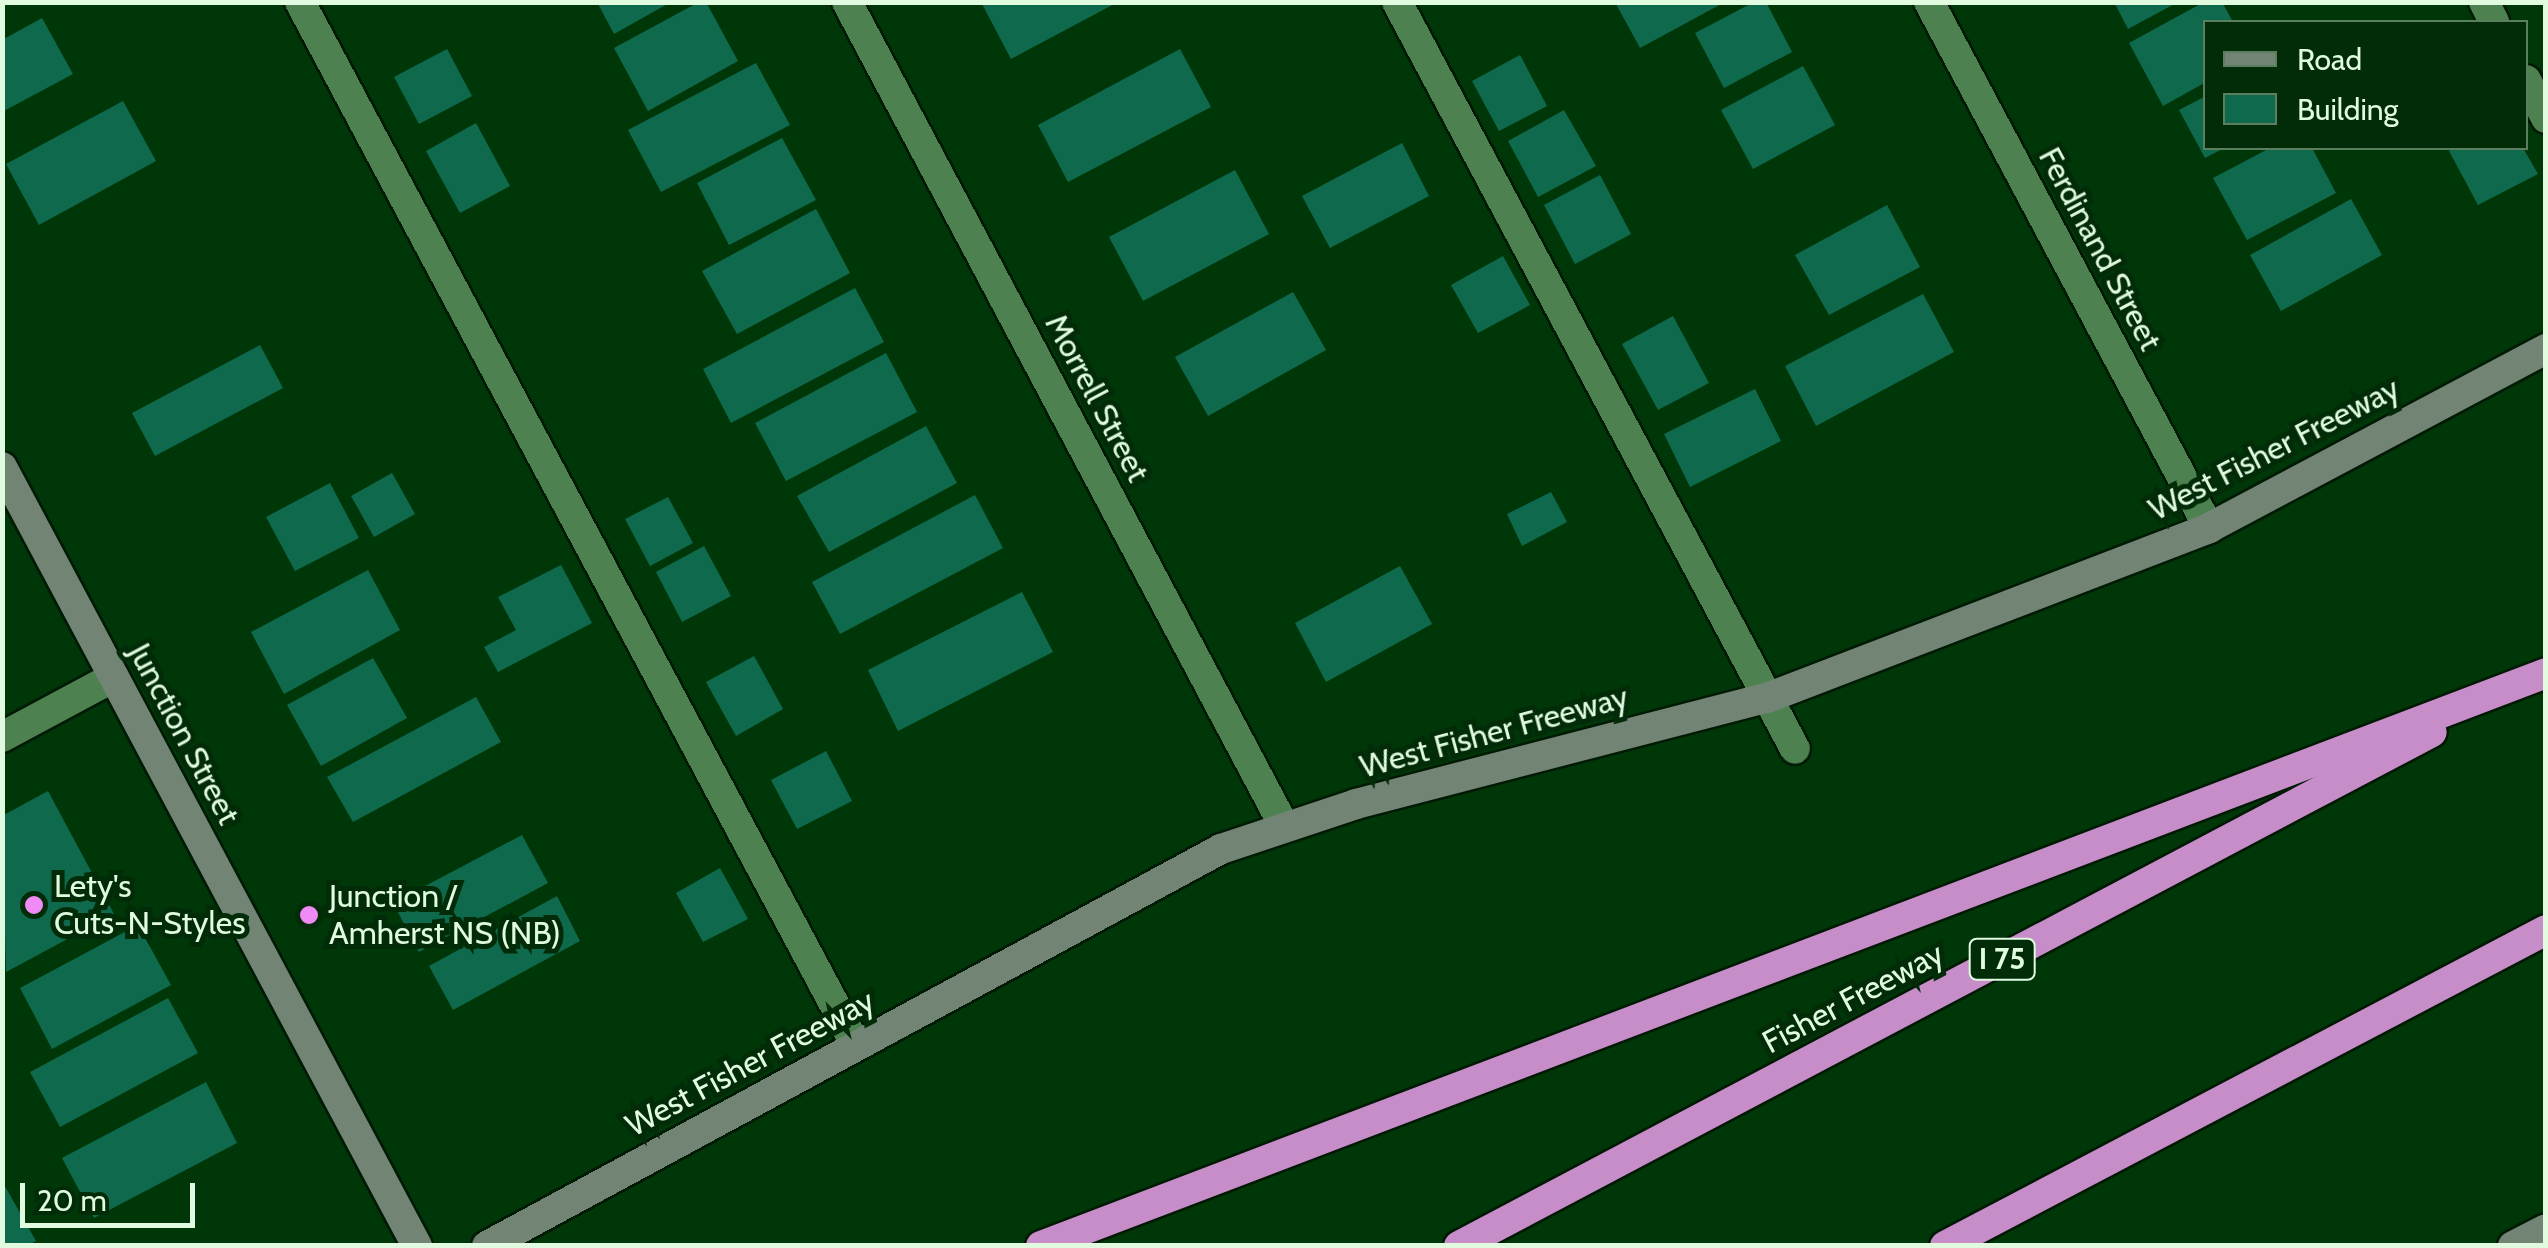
<!DOCTYPE html>
<html>
<head>
<meta charset="utf-8">
<style>
  body { margin:0 }
  #map { position:relative; width:2548px; height:1248px; overflow:hidden; background:#003708; font-family:Cabin,sans-serif }
  div>[style] { position:absolute }
  .building>* { inset:0; background:#0f6a4d }
  .roads { filter:drop-shadow(2px 0 #011a04) drop-shadow(-2px 0 #011a04) drop-shadow(0 2px #011a04) drop-shadow(0 -2px #011a04) }
  .lane>* { height:30px; margin:-15px; padding:0 15px; transform-origin:15px; border-radius:15px; background:#4d8150 }
  .street>* { height:30px; margin:-15px; padding:0 15px; transform-origin:15px; border-radius:15px; background:#4d8150 }
  .secondary>* { height:30px; margin:-15px; padding:0 15px; transform-origin:15px; border-radius:15px; background:#728574 }
  .highway>* { height:30px; margin:-15px; padding:0 15px; transform-origin:15px; border-radius:15px; background:#c78dc9 }
  .dots>* { width:28px; height:28px; translate:-50% -50%; box-sizing:border-box; border:5px solid #022b08; border-radius:50% }
  span { translate:-50% -50%; white-space:nowrap; text-align:center; line-height:1.15; -webkit-text-stroke:10px #022b08; paint-order:stroke }
  .shield-label span { padding:2px 8px; background:#022b08; border:2px solid; border-radius:8px; -webkit-text-stroke-width:0 }
  .shield-label { font-size:30px; color:#e0fbe0; font-weight:700 }
  .street-label { font-size:32px; color:#e0fbe0 }
  .poi-label { font-size:32px; color:#e0fbe0 }
  .left { translate:0 -50%; text-align:left }
  .frame { position:absolute; inset:0; border:5px solid #e0fbe0; pointer-events:none }
  .legend { position:absolute; left:2203px; top:20px; width:325px; height:130px; box-sizing:border-box; background:#022b08; border:2px solid #5b7e5e; margin:0; padding:12px 18px; list-style:none; font-size:30px; color:#e0fbe0 }
  .legend li { display:flex; align-items:center; gap:20px; height:50px }
  .legend b { width:50px; border:2px solid #5b7e5e }
  .scale { position:absolute; left:20px; top:1183px; width:175px; height:45px; box-sizing:border-box; border:5px solid #e0fbe0; border-top:0; padding-left:12px; font-size:30px; line-height:35px; white-space:nowrap; color:#e0fbe0; -webkit-text-stroke:8px #022b08; paint-order:stroke }
</style>
</head>
<body>
<div id="map">
  <div class="building">
    <i style="clip-path:polygon(597px 2px,671px 2px,614px 34px)"></i>
    <i style="clip-path:polygon(699px 2px,706px 2px,738px 61px,648px 111px,614px 48px)"></i>
    <i style="clip-path:polygon(981px 2px,1118px 2px,1011px 59px)"></i>
    <i style="clip-path:polygon(1615px 2px,1725px 2px,1640px 48px)"></i>
    <i style="clip-path:polygon(1754px 2px,1766px 2px,1792px 52px,1724px 88px,1695px 33px)"></i>
    <i style="clip-path:polygon(2114px 2px,2178px 2px,2128px 29px)"></i>
    <i style="clip-path:polygon(2204px 2px,2222px 2px,2233px 22px,2206px 22px,2206px 82px,2163px 106px,2129px 43px)"></i>
    <i style="clip-path:polygon(42px 18px,73px 74px,2px 112px,2px 40px)"></i>
    <i style="clip-path:polygon(447px 49px,472px 96px,419px 124px,394px 77px)"></i>
    <i style="clip-path:polygon(1180px 49px,1211px 107px,1068px 182px,1038px 125px)"></i>
    <i style="clip-path:polygon(1520px 55px,1547px 106px,1499px 131px,1472px 81px)"></i>
    <i style="clip-path:polygon(756px 63px,790px 125px,661px 192px,628px 130px)"></i>
    <i style="clip-path:polygon(1803px 66px,1835px 125px,1753px 169px,1721px 110px)"></i>
    <i style="clip-path:polygon(2206px 96px,2206px 148px,2224px 148px,2205px 158px,2179px 110px)"></i>
    <i style="clip-path:polygon(123px 101px,156px 161px,39px 225px,6px 164px)"></i>
    <i style="clip-path:polygon(1564px 110px,1596px 166px,1538px 197px,1508px 141px)"></i>
    <i style="clip-path:polygon(476px 123px,510px 186px,460px 213px,426px 151px)"></i>
    <i style="clip-path:polygon(782px 138px,816px 200px,729px 245px,697px 183px)"></i>
    <i style="clip-path:polygon(1402px 143px,1429px 196px,1330px 248px,1302px 196px)"></i>
    <i style="clip-path:polygon(2270px 148px,2312px 148px,2336px 193px,2247px 240px,2213px 178px)"></i>
    <i style="clip-path:polygon(2455px 148px,2523px 148px,2538px 174px,2478px 205px,2449px 151px)"></i>
    <i style="clip-path:polygon(1235px 170px,1269px 234px,1143px 301px,1109px 237px)"></i>
    <i style="clip-path:polygon(1600px 175px,1631px 234px,1575px 264px,1544px 205px)"></i>
    <i style="clip-path:polygon(2351px 199px,2382px 255px,2281px 311px,2250px 255px)"></i>
    <i style="clip-path:polygon(1887px 205px,1920px 267px,1829px 315px,1795px 255px)"></i>
    <i style="clip-path:polygon(816px 209px,850px 273px,737px 334px,702px 271px)"></i>
    <i style="clip-path:polygon(1503px 256px,1530px 305px,1478px 333px,1451px 285px)"></i>
    <i style="clip-path:polygon(855px 288px,884px 342px,731px 423px,703px 369px)"></i>
    <i style="clip-path:polygon(1293px 292px,1326px 350px,1208px 416px,1175px 357px)"></i>
    <i style="clip-path:polygon(1923px 294px,1954px 352px,1816px 426px,1785px 366px)"></i>
    <i style="clip-path:polygon(1673px 316px,1709px 383px,1658px 410px,1622px 344px)"></i>
    <i style="clip-path:polygon(260px 345px,283px 388px,155px 456px,132px 413px)"></i>
    <i style="clip-path:polygon(886px 353px,917px 412px,786px 481px,755px 423px)"></i>
    <i style="clip-path:polygon(1755px 389px,1781px 441px,1690px 487px,1664px 434px)"></i>
    <i style="clip-path:polygon(926px 426px,957px 483px,829px 552px,797px 496px)"></i>
    <i style="clip-path:polygon(392px 473px,415px 514px,374px 537px,351px 496px)"></i>
    <i style="clip-path:polygon(330px 483px,359px 538px,295px 571px,266px 517px)"></i>
    <i style="clip-path:polygon(1551px 492px,1567px 522px,1522px 546px,1507px 514px)"></i>
    <i style="clip-path:polygon(975px 495px,1003px 548px,840px 634px,812px 582px)"></i>
    <i style="clip-path:polygon(668px 497px,693px 543px,650px 566px,625px 519px)"></i>
    <i style="clip-path:polygon(704px 546px,731px 596px,682px 622px,656px 572px)"></i>
    <i style="clip-path:polygon(561px 565px,592px 623px,498px 672px,484px 647px,516px 630px,498px 597px)"></i>
    <i style="clip-path:polygon(1400px 566px,1432px 624px,1326px 682px,1295px 623px)"></i>
    <i style="clip-path:polygon(368px 570px,400px 630px,284px 694px,251px 632px)"></i>
    <i style="clip-path:polygon(1022px 592px,1053px 652px,898px 731px,868px 670px)"></i>
    <i style="clip-path:polygon(754px 656px,783px 709px,736px 736px,706px 682px)"></i>
    <i style="clip-path:polygon(373px 658px,407px 718px,321px 766px,287px 705px)"></i>
    <i style="clip-path:polygon(476px 697px,501px 742px,353px 822px,327px 777px)"></i>
    <i style="clip-path:polygon(826px 751px,852px 801px,797px 829px,771px 780px)"></i>
    <i style="clip-path:polygon(48px 791px,114px 914px,6px 972px,2px 816px)"></i>
    <i style="clip-path:polygon(522px 835px,548px 883px,419px 952px,393px 903px)"></i>
    <i style="clip-path:polygon(720px 868px,748px 919px,703px 942px,676px 893px)"></i>
    <i style="clip-path:polygon(557px 896px,580px 941px,453px 1010px,429px 966px)"></i>
    <i style="clip-path:polygon(138px 925px,171px 985px,52px 1049px,20px 988px)"></i>
    <i style="clip-path:polygon(168px 998px,198px 1053px,60px 1127px,30px 1072px)"></i>
    <i style="clip-path:polygon(206px 1082px,237px 1143px,94px 1218px,62px 1158px)"></i>
    <i style="clip-path:polygon(2px 1181px,36px 1241px,26px 1246px,2px 1246px)"></i>
  </div>
  <div class="roads">
    <div class="lane">
      <i style="left:300px;top:2px;width:1182px;rotate:61.94deg"></i>
      <i style="left:1397px;top:2px;width:846px;rotate:61.95deg"></i>
      <i style="left:2484px;top:2px;width:22px;rotate:63deg"></i>
      <i style="left:2526px;top:80px;width:43px;rotate:62.2deg"></i>
    </div>
    <div class="street">
      <i style="left:847px;top:2px;width:933px;rotate:62.06deg"></i>
      <i style="left:1929px;top:2px;width:596px;rotate:61.97deg"></i>
      <i style="left:2px;top:737px;width:127px;rotate:-28.2deg"></i>
    </div>
    <div class="secondary">
      <i style="left:2px;top:467px;width:883px;rotate:61.95deg"></i>
      <i style="left:487px;top:1246px;width:834px;rotate:-28.41deg"></i>
      <i style="left:1221px;top:849px;width:142px;rotate:-18.4deg"></i>
      <i style="left:1356px;top:804px;width:424px;rotate:-14.5deg"></i>
      <i style="left:1767px;top:698px;width:474px;rotate:-21deg"></i>
      <i style="left:2209px;top:528px;width:382px;rotate:-28deg"></i>
      <i style="left:2513px;top:1246px;width:37px;rotate:-27deg"></i>
    </div>
    <div class="highway">
      <i style="left:1041px;top:1246px;width:1610px;rotate:-20.84deg"></i>
      <i style="left:1459px;top:1246px;width:1100px;rotate:-27.85deg"></i>
      <i style="left:1945px;top:1246px;width:679px;rotate:-27.73deg"></i>
    </div>
  </div>
  <div class="dots">
    <i style="left:34px;top:905px;background:#f08bf5"></i>
    <i style="left:309px;top:915px;background:#f08bf5"></i>
  </div>
  <div class="shield-label">
    <span style="left:2002px;top:959px">I 75</span>
  </div>
  <div class="street-label">
    <span style="left:2100px;top:249px;rotate:62deg">Ferdinand Street</span>
    <span style="left:1097px;top:398px;rotate:62deg">Morrell Street</span>
    <span style="left:2274px;top:449px;rotate:-27deg">West Fisher Freeway</span>
    <span style="left:1494px;top:732px;rotate:-15deg">West Fisher Freeway</span>
    <span style="left:184px;top:734px;rotate:62deg">Junction Street</span>
    <span style="left:1853px;top:998px;rotate:-28deg">Fisher Freeway</span>
    <span style="left:750px;top:1063px;rotate:-28deg">West Fisher Freeway</span>
  </div>
  <div class="poi-label">
    <span class="left" style="left:54px;top:905px">Lety's<br>Cuts-N-Styles</span>
    <span class="left" style="left:329px;top:915px">Junction /<br>Amherst NS (NB)</span>
  </div>
  <div class="frame"></div>
  <ul class="legend">
  <li><b style="height:12px;background:#728574"></b>Road</li>
  <li><b style="height:28px;background:#0f6a4d"></b>Building</li>
  </ul>
  <div class="scale">20 m</div>
</div>
</body>
</html>
